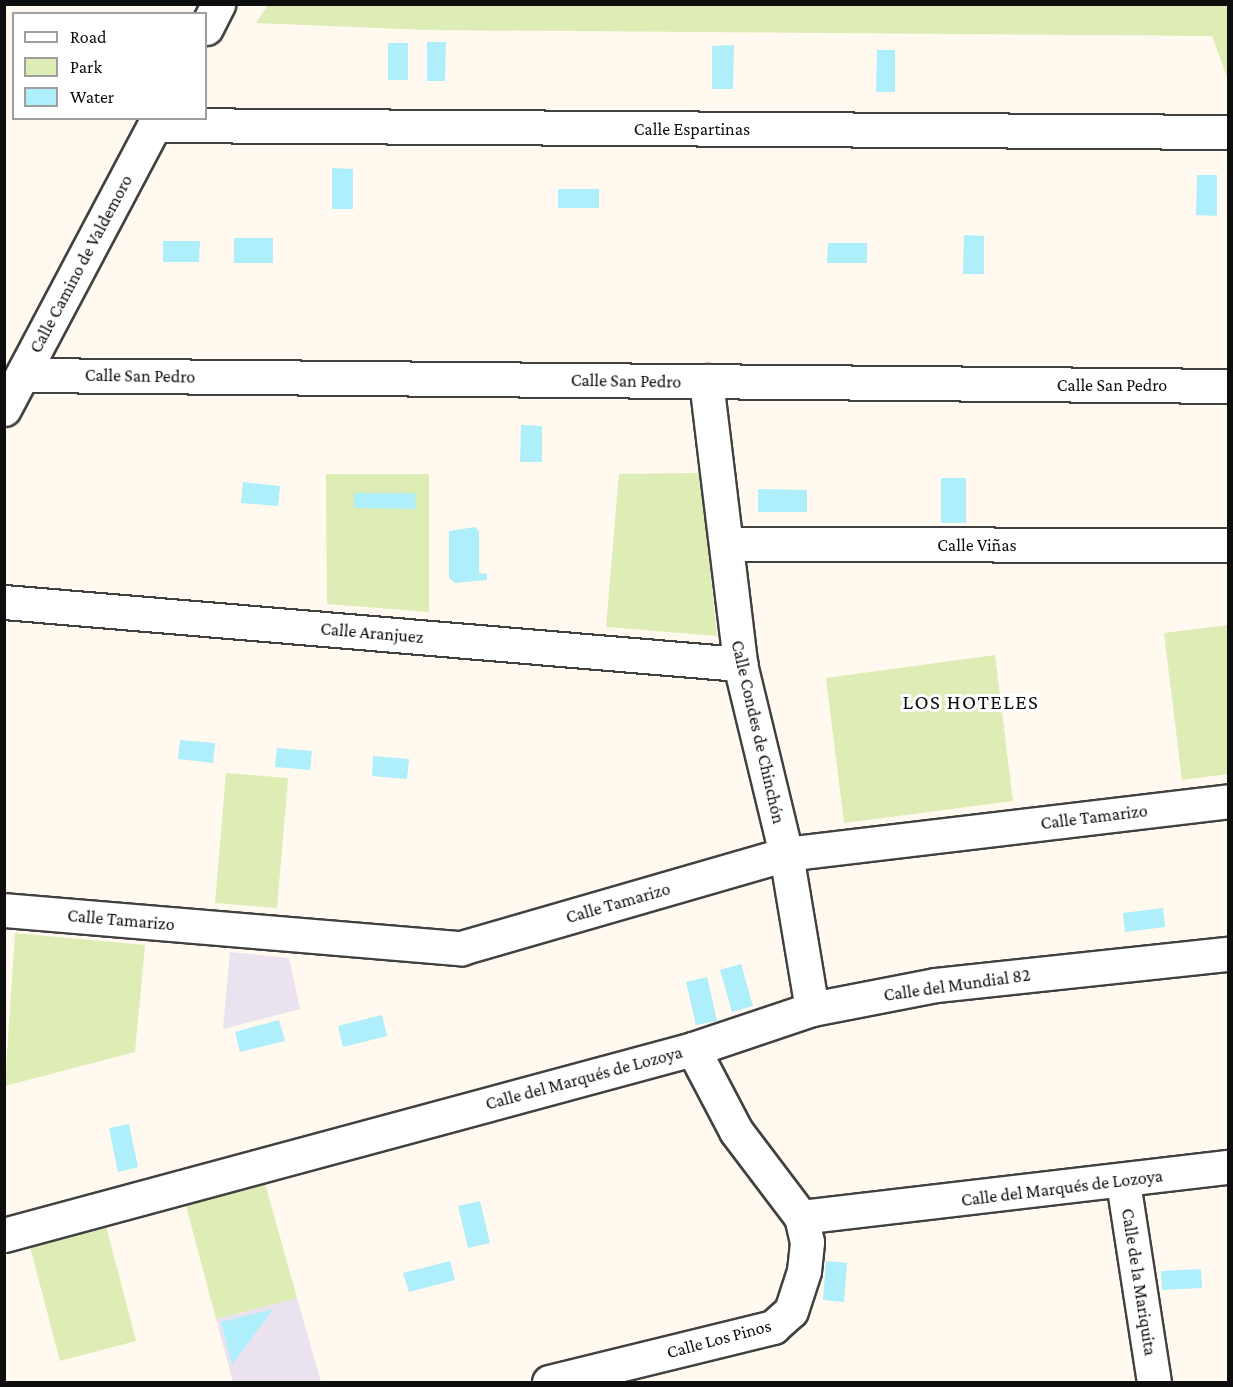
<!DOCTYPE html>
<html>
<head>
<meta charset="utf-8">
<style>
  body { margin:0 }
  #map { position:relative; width:1233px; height:1387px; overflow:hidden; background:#fff9ef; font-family:"Crimson Pro",serif }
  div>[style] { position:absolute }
  .industrial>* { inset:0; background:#eae2ee }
  .green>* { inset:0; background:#deedb5 }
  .water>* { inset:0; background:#afeefb }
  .roads { filter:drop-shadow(2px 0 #414141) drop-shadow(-2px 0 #414141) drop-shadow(0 2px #414141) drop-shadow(0 -2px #414141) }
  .minor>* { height:33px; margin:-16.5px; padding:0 16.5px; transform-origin:16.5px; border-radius:16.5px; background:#fff }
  span { translate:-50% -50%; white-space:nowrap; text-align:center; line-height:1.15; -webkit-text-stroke:6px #fff; paint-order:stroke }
  .street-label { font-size:18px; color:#0e0e0e }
  .quarter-label { font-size:21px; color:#0e0e0e; letter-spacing:1.5px }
  .frame { position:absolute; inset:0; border:6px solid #0e0e0e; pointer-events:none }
  .legend { position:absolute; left:12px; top:12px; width:195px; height:108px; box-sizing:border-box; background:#fff; border:2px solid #9f9f9f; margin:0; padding:8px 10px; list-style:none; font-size:18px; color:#0e0e0e }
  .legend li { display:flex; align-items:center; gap:12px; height:30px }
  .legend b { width:30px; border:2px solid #9f9f9f }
</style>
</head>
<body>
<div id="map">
  <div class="industrial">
    <i style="clip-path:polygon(230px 952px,289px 958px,300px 1009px,223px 1029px)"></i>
    <i style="clip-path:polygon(297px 1298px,321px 1382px,233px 1382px,216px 1319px)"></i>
  </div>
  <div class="green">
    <i style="clip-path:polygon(268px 5px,1228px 5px,1228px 80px,1212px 36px,427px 30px,256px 23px)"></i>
    <i style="clip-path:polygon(700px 473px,717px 636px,606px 627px,619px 474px)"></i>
    <i style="clip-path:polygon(326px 474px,429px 474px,429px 612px,327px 604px)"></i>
    <i style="clip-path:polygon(1228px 625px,1228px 774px,1182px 780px,1164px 633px)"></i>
    <i style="clip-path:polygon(995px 655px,1013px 801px,844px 823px,826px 678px)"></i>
    <i style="clip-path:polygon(226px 773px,288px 778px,277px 908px,215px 903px)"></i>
    <i style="clip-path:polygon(15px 933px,145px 945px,135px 1052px,5px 1086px)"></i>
    <i style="clip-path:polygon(263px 1176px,297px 1298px,216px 1319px,184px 1198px)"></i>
    <i style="clip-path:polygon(104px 1218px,136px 1341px,60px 1361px,28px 1239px)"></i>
  </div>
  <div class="water">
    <i style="clip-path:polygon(427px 42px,446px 42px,445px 81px,427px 81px)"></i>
    <i style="clip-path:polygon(388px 43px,408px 43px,408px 80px,388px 80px)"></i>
    <i style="clip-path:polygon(734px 45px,733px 89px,712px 89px,712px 46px)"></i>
    <i style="clip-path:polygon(877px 50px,895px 50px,895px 92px,876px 92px)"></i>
    <i style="clip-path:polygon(332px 168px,353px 169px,353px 209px,332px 209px)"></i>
    <i style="clip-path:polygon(1197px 175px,1217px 175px,1217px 216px,1196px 215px)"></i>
    <i style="clip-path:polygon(558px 189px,599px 189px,599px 208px,558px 208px)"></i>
    <i style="clip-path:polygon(964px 235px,984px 236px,984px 274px,963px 274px)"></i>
    <i style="clip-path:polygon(234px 238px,273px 238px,273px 263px,234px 263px)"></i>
    <i style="clip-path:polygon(163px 241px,200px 241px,199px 262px,163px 262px)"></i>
    <i style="clip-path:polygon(828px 243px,867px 243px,867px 263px,827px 263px)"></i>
    <i style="clip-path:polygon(521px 425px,542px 426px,542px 462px,520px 462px)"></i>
    <i style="clip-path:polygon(941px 478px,966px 478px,966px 523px,941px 523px)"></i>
    <i style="clip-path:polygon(243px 482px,280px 486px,278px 506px,241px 503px)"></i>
    <i style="clip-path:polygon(758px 489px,807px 490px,807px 512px,758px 512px)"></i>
    <i style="clip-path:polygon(354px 493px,415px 493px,416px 509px,354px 508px)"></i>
    <i style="clip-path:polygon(475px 527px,479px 531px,479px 573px,487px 574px,487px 580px,455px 583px,449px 578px,449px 531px)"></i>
    <i style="clip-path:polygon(180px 740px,215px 743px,213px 763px,178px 759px)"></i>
    <i style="clip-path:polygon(277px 748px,312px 751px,310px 770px,275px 767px)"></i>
    <i style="clip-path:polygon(373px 756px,409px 759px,407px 779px,372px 776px)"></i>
    <i style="clip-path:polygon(1163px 908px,1165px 927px,1125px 932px,1123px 913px)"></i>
    <i style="clip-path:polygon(741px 964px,753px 1006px,732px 1012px,720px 970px)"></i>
    <i style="clip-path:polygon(707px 977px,717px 1021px,696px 1025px,686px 982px)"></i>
    <i style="clip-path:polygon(382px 1015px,387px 1036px,343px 1047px,338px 1026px)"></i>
    <i style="clip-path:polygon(279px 1020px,285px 1041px,240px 1052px,235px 1032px)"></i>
    <i style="clip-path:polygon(129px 1124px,138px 1167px,118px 1172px,109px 1128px)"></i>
    <i style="clip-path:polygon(480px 1201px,490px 1243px,468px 1248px,458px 1206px)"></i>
    <i style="clip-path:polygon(450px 1261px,455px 1280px,409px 1292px,403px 1273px)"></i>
    <i style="clip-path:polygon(826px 1261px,847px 1263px,844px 1302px,823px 1300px)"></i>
    <i style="clip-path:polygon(1201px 1269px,1202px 1288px,1162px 1290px,1161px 1271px)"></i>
    <i style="clip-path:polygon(273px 1309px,232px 1365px,221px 1322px)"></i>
  </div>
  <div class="roads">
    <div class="minor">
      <i style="left:206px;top:28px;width:27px;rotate:-63deg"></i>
      <i style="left:155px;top:125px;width:1073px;rotate:0.37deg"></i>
      <i style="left:23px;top:375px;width:1205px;rotate:0.52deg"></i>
      <i style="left:706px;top:381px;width:285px;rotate:83.1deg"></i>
      <i style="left:740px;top:664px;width:195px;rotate:76.4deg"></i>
      <i style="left:786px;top:854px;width:157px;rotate:80.5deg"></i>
      <i style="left:4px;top:409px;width:329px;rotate:-62.1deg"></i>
      <i style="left:726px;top:544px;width:502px;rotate:0.11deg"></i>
      <i style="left:4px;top:602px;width:739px;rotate:4.82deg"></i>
      <i style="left:4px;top:910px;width:459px;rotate:4.8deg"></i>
      <i style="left:461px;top:948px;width:338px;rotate:-16.1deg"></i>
      <i style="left:786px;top:854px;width:445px;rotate:-6.8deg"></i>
      <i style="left:693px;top:1049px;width:126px;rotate:-18.6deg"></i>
      <i style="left:812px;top:1009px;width:126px;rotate:-11deg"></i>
      <i style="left:936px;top:985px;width:294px;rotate:-6.1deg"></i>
      <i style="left:1123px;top:1182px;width:202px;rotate:81.2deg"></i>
      <i style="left:4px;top:1235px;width:714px;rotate:-15.11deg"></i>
      <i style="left:693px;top:1049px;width:93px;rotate:62.3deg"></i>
      <i style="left:736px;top:1131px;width:108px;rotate:52.9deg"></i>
      <i style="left:801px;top:1217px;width:430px;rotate:-6.7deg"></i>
      <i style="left:549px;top:1382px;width:231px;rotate:-13.8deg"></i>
      <i style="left:773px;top:1327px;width:24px;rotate:-42deg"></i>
      <i style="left:791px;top:1311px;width:42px;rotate:-72deg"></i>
      <i style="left:804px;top:1271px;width:29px;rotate:-84deg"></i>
      <i style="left:807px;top:1242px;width:26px;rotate:-103deg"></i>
    </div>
  </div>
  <div class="street-label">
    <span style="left:692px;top:129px">Calle Espartinas</span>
    <span style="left:81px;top:264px;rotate:-62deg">Calle Camino de Valdemoro</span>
    <span style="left:140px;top:376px;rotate:1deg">Calle San Pedro</span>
    <span style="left:626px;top:381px;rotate:1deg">Calle San Pedro</span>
    <span style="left:1112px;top:385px">Calle San Pedro</span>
    <span style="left:977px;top:545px">Calle Viñas</span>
    <span style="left:372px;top:633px;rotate:5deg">Calle Aranjuez</span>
    <span style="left:758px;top:732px;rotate:77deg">Calle Condes de Chinchón</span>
    <span style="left:1094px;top:817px;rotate:-7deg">Calle Tamarizo</span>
    <span style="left:618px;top:903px;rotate:-16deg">Calle Tamarizo</span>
    <span style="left:121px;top:920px;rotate:5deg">Calle Tamarizo</span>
    <span style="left:957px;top:985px;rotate:-8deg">Calle del Mundial 82</span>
    <span style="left:584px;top:1078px;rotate:-15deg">Calle del Marqués de Lozoya</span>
    <span style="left:1062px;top:1188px;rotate:-7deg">Calle del Marqués de Lozoya</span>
    <span style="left:1139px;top:1282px;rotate:81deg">Calle de la Mariquita</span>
    <span style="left:719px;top:1339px;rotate:-15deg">Calle Los Pinos</span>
  </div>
  <div class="quarter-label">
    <span style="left:971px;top:702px">LOS HOTELES</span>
  </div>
  <div class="frame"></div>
  <ul class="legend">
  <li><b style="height:8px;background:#fff"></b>Road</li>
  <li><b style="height:16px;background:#deedb5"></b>Park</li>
  <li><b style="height:16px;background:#afeefb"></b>Water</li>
  </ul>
</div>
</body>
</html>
